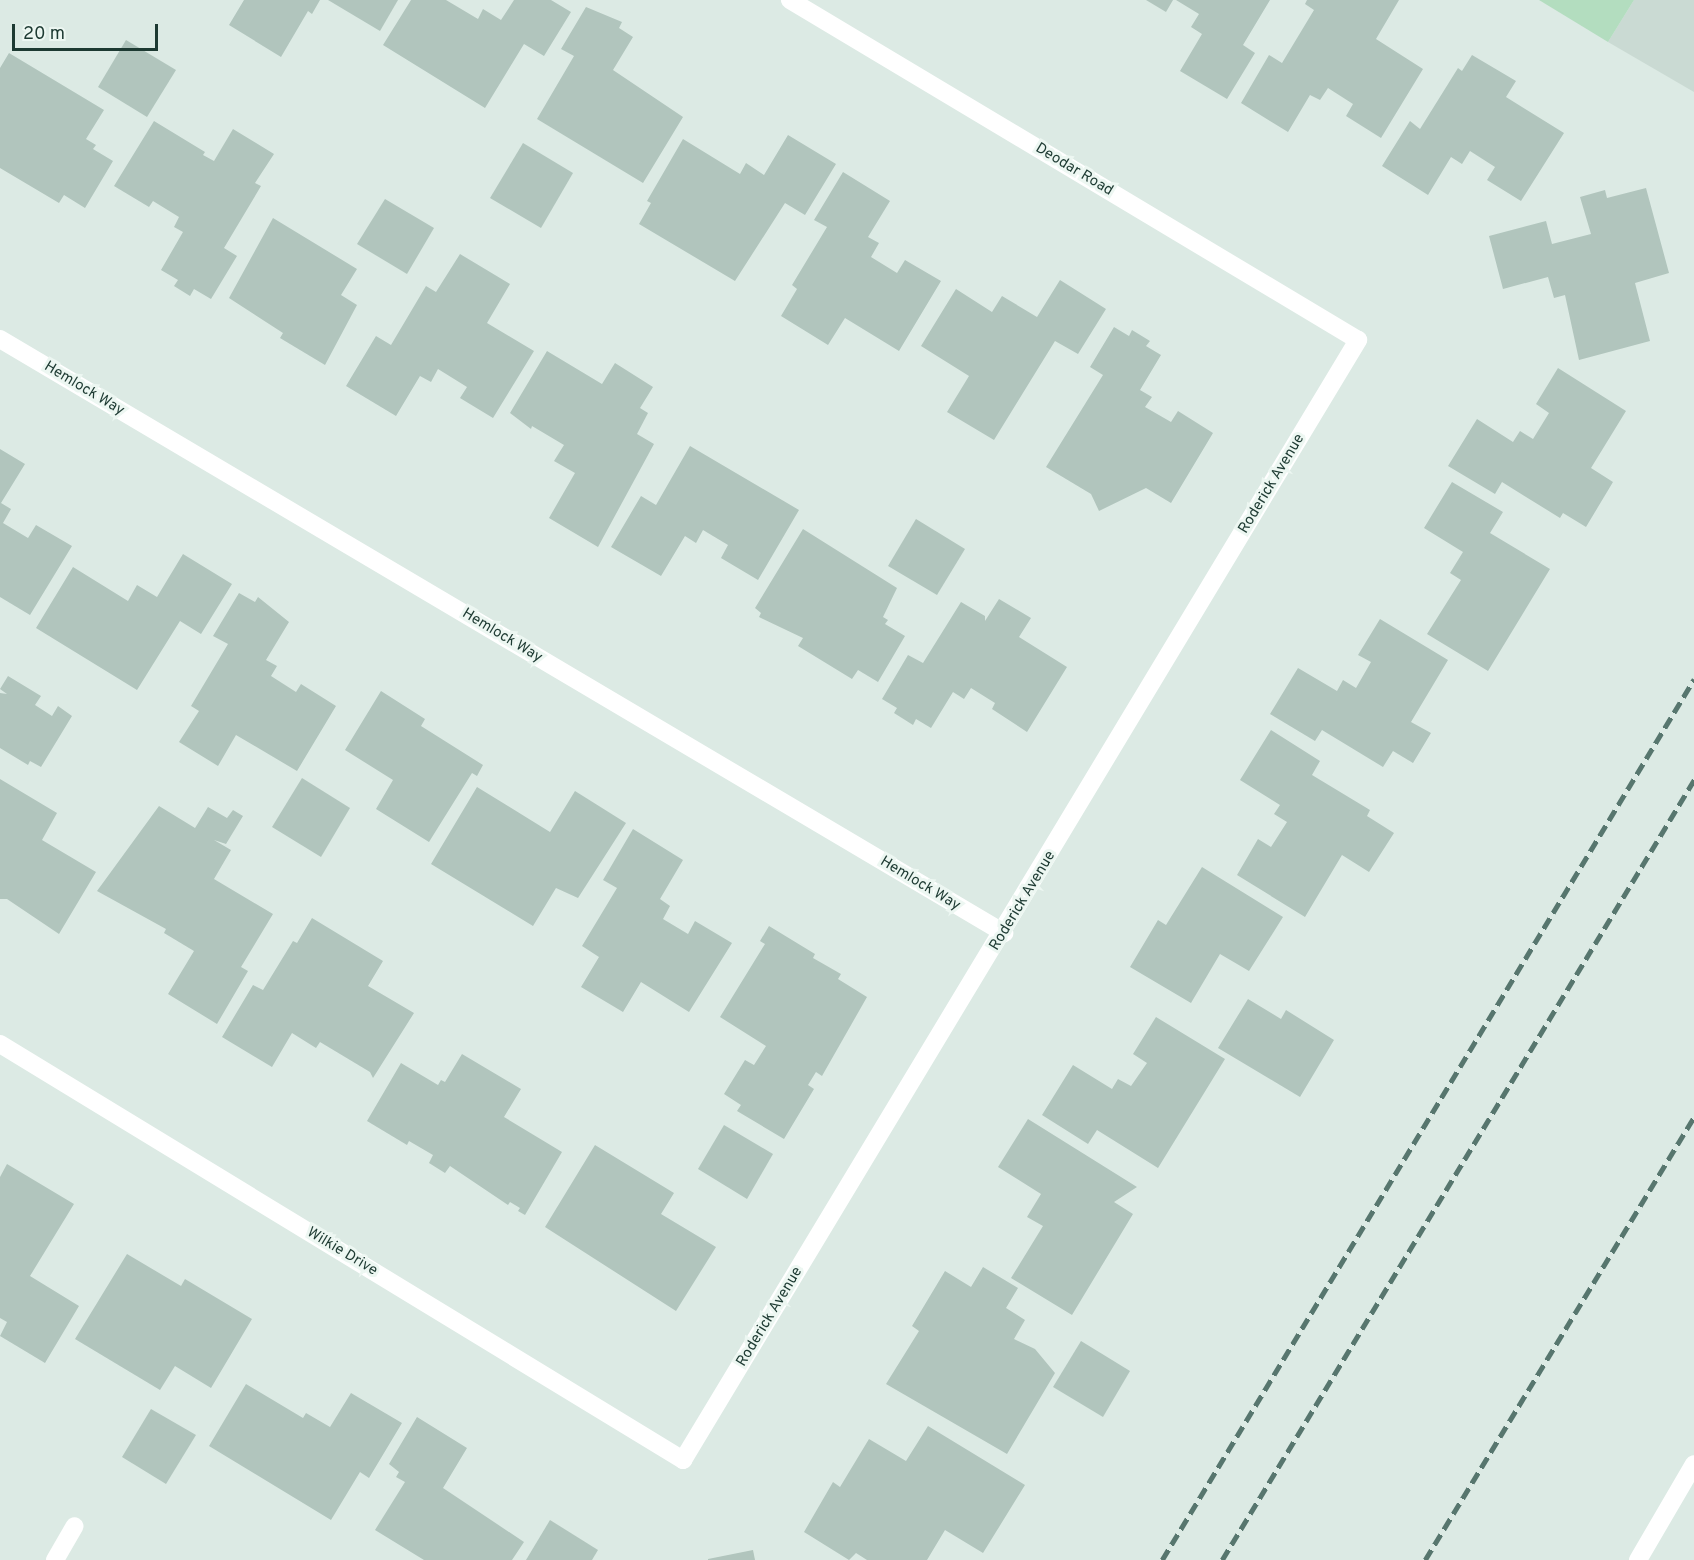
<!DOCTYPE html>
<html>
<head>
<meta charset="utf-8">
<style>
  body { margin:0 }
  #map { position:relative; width:1694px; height:1560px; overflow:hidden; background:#dceae4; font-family:Overpass,sans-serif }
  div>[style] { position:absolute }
  .built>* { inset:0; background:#cadad3 }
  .green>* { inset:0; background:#b3ddbf }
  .building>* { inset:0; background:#b1c5bd }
  .lane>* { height:18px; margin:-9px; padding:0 9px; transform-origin:9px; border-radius:9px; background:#fff }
  .street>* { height:18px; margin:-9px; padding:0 9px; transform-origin:9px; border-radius:9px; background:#fff }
  .rail>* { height:4.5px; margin-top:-2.25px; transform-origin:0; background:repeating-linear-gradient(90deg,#57766e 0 12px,transparent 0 18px) }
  span { translate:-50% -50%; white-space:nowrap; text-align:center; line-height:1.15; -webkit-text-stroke:6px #edf7f2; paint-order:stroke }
  .street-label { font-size:15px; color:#1d3a32 }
  .scale { position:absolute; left:12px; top:24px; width:146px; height:27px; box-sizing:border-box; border:3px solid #1d3a32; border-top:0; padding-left:8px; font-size:18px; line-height:21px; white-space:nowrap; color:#1d3a32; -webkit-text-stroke:4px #edf7f2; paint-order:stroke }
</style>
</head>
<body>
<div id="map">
  <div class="built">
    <i style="clip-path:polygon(1634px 0,1694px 0,1694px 92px,1608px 42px)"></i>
  </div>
  <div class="green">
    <i style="clip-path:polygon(1539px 0,1634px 0,1608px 42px)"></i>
  </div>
  <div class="building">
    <i style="clip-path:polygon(244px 0,320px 0,312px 14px,308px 11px,281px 57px,229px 25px)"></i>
    <i style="clip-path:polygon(328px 0,398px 0,380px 31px)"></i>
    <i style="clip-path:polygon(411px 0,446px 0,478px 19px,483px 9px,501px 20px,514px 0,551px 0,571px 12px,544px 56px,524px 44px,485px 108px,383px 45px)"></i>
    <i style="clip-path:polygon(1146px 0,1173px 0,1166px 12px)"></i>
    <i style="clip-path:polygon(1176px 0,1270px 0,1243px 45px,1255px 53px,1227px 99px,1180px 71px,1202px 34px,1191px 27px,1199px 14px)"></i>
    <i style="clip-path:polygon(1307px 0,1399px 0,1376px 39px,1423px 69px,1381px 138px,1346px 116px,1353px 104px,1328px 88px,1320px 100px,1310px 95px,1288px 132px,1241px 103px,1269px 55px,1282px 63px,1314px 10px,1305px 4px)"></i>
    <i style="clip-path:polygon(586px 7px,622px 22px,619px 28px,633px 37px,613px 70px,683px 117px,643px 183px,537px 119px,574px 56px,561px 49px)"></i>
    <i style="clip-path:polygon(126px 40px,176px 70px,147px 117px,98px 87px)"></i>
    <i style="clip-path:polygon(9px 53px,104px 110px,86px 139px,96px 145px,93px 149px,113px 161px,85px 208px,64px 195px,59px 203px,0 168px,0 68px)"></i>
    <i style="clip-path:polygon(1472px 55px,1516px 81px,1506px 97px,1564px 133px,1521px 201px,1487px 180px,1495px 167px,1470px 151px,1462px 164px,1451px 157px,1428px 195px,1382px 166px,1410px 121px,1420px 129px,1458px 68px,1462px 71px)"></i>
    <i style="clip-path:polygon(154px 121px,205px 152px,203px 155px,214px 161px,233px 129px,274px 154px,255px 183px,261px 186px,224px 248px,237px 256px,211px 299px,194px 289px,190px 296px,174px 286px,178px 280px,161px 270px,183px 232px,174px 227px,179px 217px,153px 201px,149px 207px,114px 186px)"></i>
    <i style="clip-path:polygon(788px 135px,836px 164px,805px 215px,785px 203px,735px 281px,639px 224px,651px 203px,647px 201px,683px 139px,740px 174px,746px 163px,764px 175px)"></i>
    <i style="clip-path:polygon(523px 143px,573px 173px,541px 228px,490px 198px)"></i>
    <i style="clip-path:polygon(843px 172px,890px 201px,868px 237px,879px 243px,871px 257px,897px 273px,905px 260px,941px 281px,899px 351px,845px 318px,828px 345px,781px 316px,797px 289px,792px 285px,827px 227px,814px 220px)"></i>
    <i style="clip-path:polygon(1646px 188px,1669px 273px,1635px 283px,1650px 341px,1579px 360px,1565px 295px,1554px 298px,1548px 277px,1503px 289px,1489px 236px,1546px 221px,1552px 244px,1591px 234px,1580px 197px,1605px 190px,1607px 198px)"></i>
    <i style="clip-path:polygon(385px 199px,434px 228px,407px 274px,357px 244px)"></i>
    <i style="clip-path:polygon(273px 218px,357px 269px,341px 295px,357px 305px,325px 365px,280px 338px,283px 333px,229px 298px)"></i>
    <i style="clip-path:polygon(460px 254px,510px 284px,487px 323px,534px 351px,493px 418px,460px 398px,467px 387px,438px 369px,431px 382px,420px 376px,396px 416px,346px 386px,376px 336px,391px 345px,426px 286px,436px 292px)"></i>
    <i style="clip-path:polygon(1060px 280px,1106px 309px,1078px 354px,1055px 341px,994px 440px,947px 412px,969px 376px,921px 346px,956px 289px,992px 312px,1002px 296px,1037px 317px)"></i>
    <i style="clip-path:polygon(1114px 327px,1129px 336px,1132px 330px,1150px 341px,1146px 346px,1161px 355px,1140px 390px,1152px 397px,1145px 407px,1171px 422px,1178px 411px,1213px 433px,1171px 503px,1146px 488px,1099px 511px,1091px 494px,1046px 467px,1103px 375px,1090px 367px)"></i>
    <i style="clip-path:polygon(547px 351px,602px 384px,615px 363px,653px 387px,640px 408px,648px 413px,637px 434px,654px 444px,598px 547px,549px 518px,575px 473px,554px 461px,564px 445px,532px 426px,531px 429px,510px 413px)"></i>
    <i style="clip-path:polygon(1558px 368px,1626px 411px,1591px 468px,1613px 482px,1586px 527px,1563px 513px,1560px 518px,1502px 482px,1495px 494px,1448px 466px,1477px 419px,1513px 442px,1520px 431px,1533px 439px,1549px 413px,1536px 404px)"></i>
    <i style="clip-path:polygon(690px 446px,799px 510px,758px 580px,721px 558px,728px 545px,703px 530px,696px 543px,685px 536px,661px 576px,611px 547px,641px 496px,656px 505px)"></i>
    <i style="clip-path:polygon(0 449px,25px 464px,1px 503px,11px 509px,3px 523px,28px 538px,36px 525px,72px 546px,30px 615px,0 597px)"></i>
    <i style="clip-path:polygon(1452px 482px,1503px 512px,1490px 533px,1550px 569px,1488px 671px,1427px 634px,1461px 580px,1450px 573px,1463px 552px,1424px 528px)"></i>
    <i style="clip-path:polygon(916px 519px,965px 549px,937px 595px,888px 566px)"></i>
    <i style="clip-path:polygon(803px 529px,897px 588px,883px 617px,888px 620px,885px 624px,905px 636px,878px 682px,858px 670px,852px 679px,798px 646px,803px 638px,759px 617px,761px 613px,755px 608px)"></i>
    <i style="clip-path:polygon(183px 554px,232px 584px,201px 634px,180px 621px,137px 690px,36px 628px,73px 567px,128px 601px,137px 585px,157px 597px)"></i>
    <i style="clip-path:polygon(239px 593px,255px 602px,258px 597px,289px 622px,266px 660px,277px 666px,271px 676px,296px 692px,301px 684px,336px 706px,297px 771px,236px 735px,218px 766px,179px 742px,199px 711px,191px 706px,228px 644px,213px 636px)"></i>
    <i style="clip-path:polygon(999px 599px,1031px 618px,1019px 637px,1067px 667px,1027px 732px,992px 709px,995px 703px,971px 688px,964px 699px,953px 692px,931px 728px,916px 719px,913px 725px,894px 713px,897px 708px,882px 699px,908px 655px,923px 663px,961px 602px,985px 616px,985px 621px)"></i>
    <i style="clip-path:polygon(1380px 619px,1448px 660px,1411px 722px,1431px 733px,1413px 763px,1393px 751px,1383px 767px,1322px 730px,1315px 741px,1270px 714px,1298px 668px,1337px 691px,1343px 680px,1356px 688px,1371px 662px,1358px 655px)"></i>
    <i style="clip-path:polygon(8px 676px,41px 696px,35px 705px,52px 716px,58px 706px,72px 716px,41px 767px,30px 761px,28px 765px,0 748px,0 693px,7px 694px,0 689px)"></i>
    <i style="clip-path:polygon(381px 691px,425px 719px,421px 726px,483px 765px,477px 776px,472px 773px,429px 842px,376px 809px,393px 780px,345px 750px)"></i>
    <i style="clip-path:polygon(1271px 730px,1320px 761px,1312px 775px,1370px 810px,1367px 816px,1394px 833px,1369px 872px,1342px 855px,1305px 917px,1237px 875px,1258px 839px,1271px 847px,1287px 822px,1274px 814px,1280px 805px,1240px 780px)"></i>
    <i style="clip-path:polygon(302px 778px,350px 808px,321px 857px,272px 827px)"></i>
    <i style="clip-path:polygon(0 779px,57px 813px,42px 840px,96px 872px,59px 934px,7px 899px,0 899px)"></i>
    <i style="clip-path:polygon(477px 787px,550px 832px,575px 791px,626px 823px,578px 898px,556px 888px,533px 926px,431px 864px)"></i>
    <i style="clip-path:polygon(159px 806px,195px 828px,208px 807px,227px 818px,233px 810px,243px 816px,226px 844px,214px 840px,231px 850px,214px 879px,273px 914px,241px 967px,248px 971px,217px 1024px,168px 994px,194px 951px,164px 933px,166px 929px,97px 891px)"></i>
    <i style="clip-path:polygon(633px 829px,683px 860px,660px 899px,670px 906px,663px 919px,688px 934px,695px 921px,732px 943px,689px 1012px,641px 982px,623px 1012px,581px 987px,599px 957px,582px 946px,617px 888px,603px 880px)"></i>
    <i style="clip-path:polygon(1202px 867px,1283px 917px,1249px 971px,1220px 954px,1191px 1003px,1130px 967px,1158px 920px,1166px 925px)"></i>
    <i style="clip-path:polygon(312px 918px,383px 961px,368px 986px,414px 1013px,373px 1078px,370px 1072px,320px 1042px,316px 1048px,292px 1033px,272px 1067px,222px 1037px,253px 985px,263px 990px,293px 941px,297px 943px)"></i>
    <i style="clip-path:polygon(769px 926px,815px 954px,813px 958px,841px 974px,838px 979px,867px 997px,822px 1076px,816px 1072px,808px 1085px,814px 1089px,784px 1139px,737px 1111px,741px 1105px,724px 1094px,745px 1060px,754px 1065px,766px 1046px,720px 1017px,765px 944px,760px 941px)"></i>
    <i style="clip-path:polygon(1248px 999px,1281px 1019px,1286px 1010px,1334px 1040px,1300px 1097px,1218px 1048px)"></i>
    <i style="clip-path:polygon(1156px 1017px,1225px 1059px,1158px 1168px,1097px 1130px,1088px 1144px,1042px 1115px,1073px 1065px,1112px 1089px,1118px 1079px,1131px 1086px,1147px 1063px,1133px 1054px)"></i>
    <i style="clip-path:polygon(462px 1054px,521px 1089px,504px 1117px,562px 1152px,525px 1215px,518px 1211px,520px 1208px,510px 1202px,508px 1205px,450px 1166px,445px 1173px,429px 1163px,433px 1155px,409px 1141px,407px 1145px,367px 1121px,401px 1063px,438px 1085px,441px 1080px,445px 1082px)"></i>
    <i style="clip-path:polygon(1028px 1119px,1137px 1187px,1114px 1202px,1133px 1214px,1072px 1315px,1011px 1278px,1043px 1226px,1027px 1217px,1041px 1194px,998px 1167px)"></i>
    <i style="clip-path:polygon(724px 1125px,773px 1154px,747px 1199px,698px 1169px)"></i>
    <i style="clip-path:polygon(595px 1145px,674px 1193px,661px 1214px,716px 1247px,676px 1311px,545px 1227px)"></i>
    <i style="clip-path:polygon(7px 1164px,74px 1204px,30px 1276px,79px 1306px,45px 1363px,0 1336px,7px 1322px,0 1318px,0 1177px)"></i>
    <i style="clip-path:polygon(127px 1254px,181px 1286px,185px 1279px,252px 1319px,211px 1388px,175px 1366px,160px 1390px,75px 1339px)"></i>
    <i style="clip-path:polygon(983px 1267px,1018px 1288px,1006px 1308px,1025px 1320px,1014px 1339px,1035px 1349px,1055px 1373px,1007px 1454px,886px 1384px,919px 1331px,912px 1326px,945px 1271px,971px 1287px)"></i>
    <i style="clip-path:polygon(1081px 1341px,1130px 1371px,1103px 1417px,1053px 1387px)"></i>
    <i style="clip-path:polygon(246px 1384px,303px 1418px,306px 1413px,330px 1427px,351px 1393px,402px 1423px,369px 1478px,360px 1472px,331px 1520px,209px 1446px)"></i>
    <i style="clip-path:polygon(151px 1409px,196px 1435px,166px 1484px,122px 1457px)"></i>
    <i style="clip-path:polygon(417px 1417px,467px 1448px,443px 1488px,524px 1542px,512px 1560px,424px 1560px,375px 1530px,405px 1482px,396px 1477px,399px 1472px,389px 1464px)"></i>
    <i style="clip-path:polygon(928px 1426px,1025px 1485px,983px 1553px,945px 1530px,927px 1560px,867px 1560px,856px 1553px,849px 1560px,804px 1532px,833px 1482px,840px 1487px,869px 1439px,906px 1461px)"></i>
    <i style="clip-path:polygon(550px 1520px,598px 1550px,592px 1560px,526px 1560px)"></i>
    <i style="clip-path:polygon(753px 1550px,755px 1560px,708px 1560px,708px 1559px)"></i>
  </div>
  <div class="lane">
    <i style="left:55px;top:1560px;width:39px;rotate:-60deg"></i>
  </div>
  <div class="street">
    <i style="left:0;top:339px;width:1167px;rotate:30.61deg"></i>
    <i style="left:0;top:1044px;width:800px;rotate:31.34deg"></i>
    <i style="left:683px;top:1460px;width:1308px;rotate:-58.92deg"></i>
    <i style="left:1358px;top:340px;width:662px;rotate:-149.1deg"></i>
    <i style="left:1638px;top:1560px;width:111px;rotate:-59.7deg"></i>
  </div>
  <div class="rail">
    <i style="left:1162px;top:1560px;width:1029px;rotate:-58.87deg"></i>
    <i style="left:1222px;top:1560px;width:912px;rotate:-58.82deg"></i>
    <i style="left:1425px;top:1560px;width:518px;rotate:-58.73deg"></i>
  </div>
  <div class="street-label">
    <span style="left:1074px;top:170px;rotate:31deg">Deodar Road</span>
    <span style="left:84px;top:389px;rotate:31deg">Hemlock Way</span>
    <span style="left:1272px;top:484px;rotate:-59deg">Roderick Avenue</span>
    <span style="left:502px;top:636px;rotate:31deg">Hemlock Way</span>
    <span style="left:920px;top:884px;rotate:31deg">Hemlock Way</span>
    <span style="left:1023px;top:901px;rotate:-59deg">Roderick Avenue</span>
    <span style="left:342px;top:1252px;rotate:31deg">Wilkie Drive</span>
    <span style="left:770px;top:1317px;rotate:-59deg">Roderick Avenue</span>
  </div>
  <div class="scale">20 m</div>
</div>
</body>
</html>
